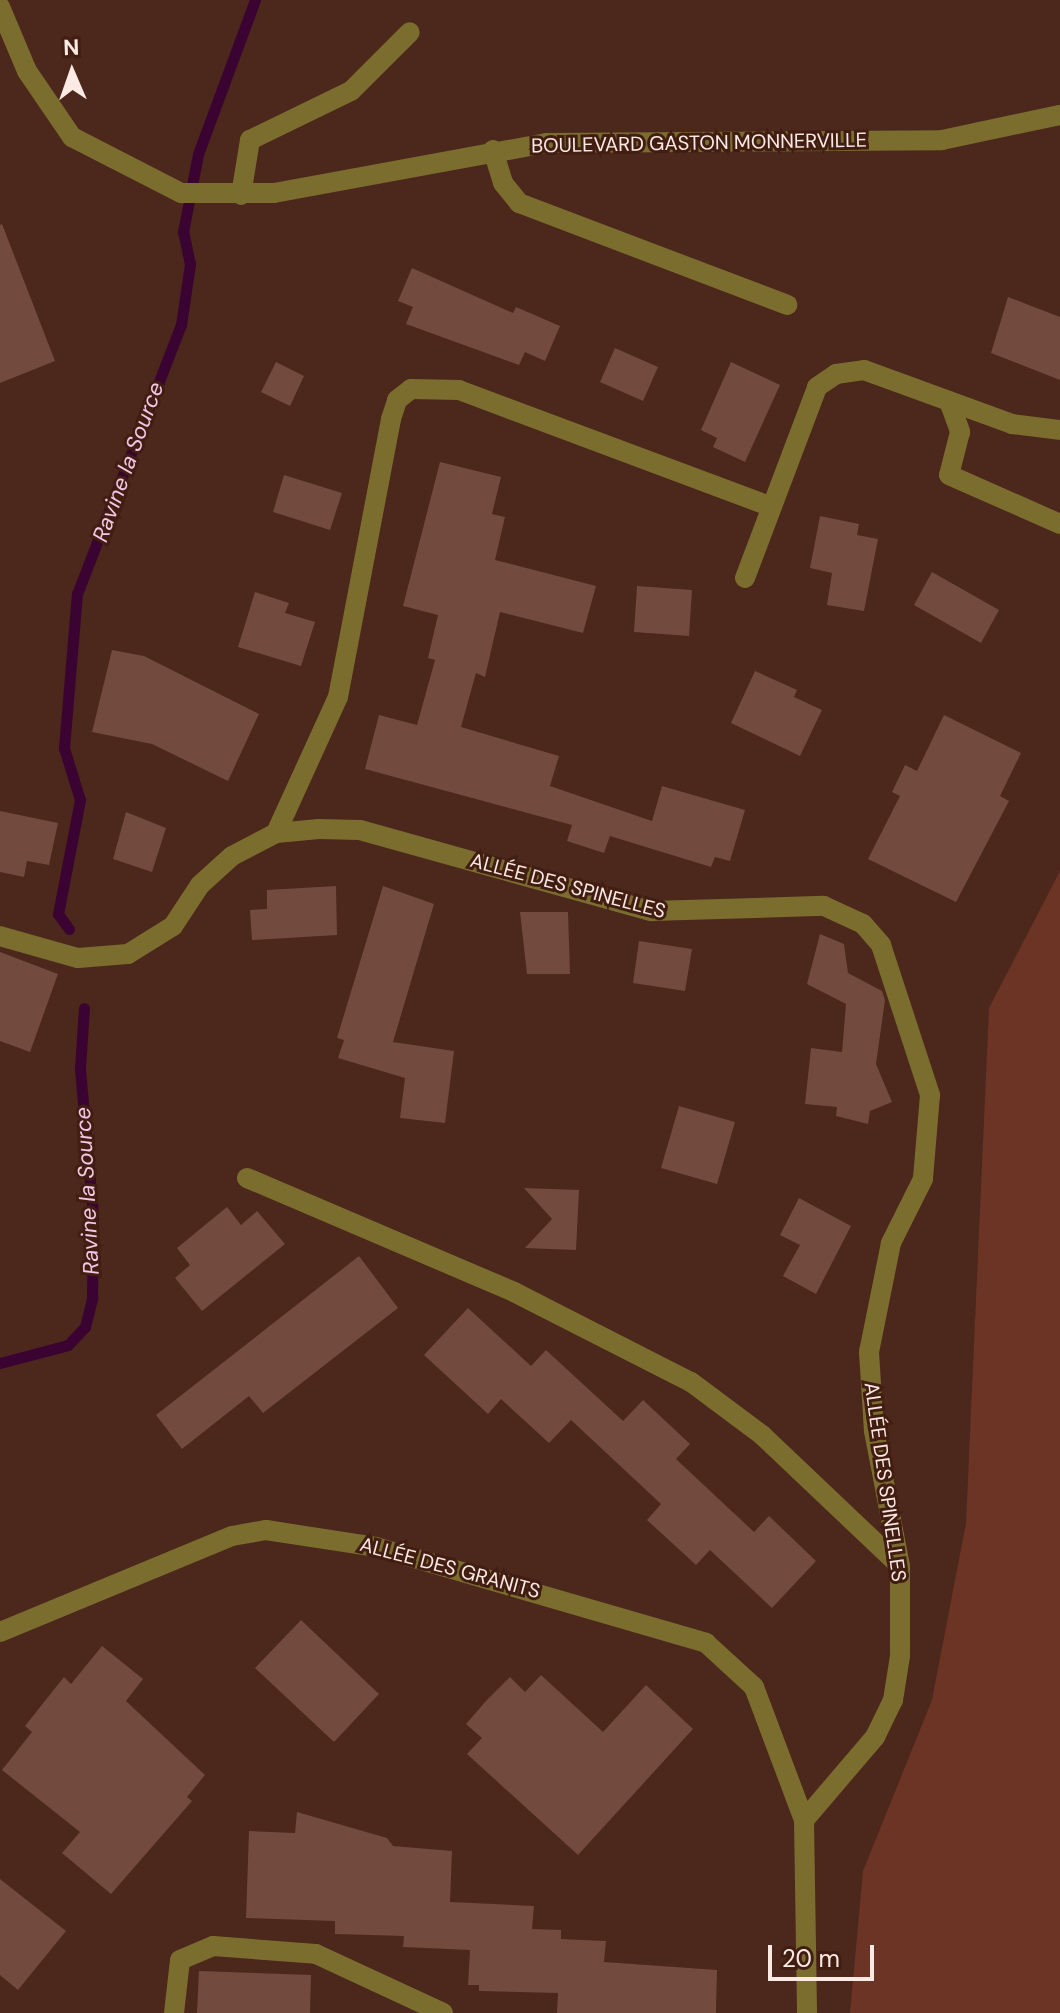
<!DOCTYPE html>
<html>
<head>
<meta charset="utf-8">
<style>
  body { margin:0 }
  #map { position:relative; width:1060px; height:2013px; overflow:hidden; background:#4c271c; font-family:"DM Sans",sans-serif }
  div>[style] { position:absolute }
  .green>* { inset:0; background:#6b3424 }
  .stream>* { height:11px; margin:-5.5px; padding:0 5.5px; transform-origin:5.5px; border-radius:5.5px; background:#3b0331 }
  .building>* { inset:0; background:#724a3e }
  .minor>* { height:20px; margin:-10px; padding:0 10px; transform-origin:10px; border-radius:10px; background:#7b6d2e }
  span { translate:-50% -50%; white-space:nowrap; text-align:center; line-height:1.15; -webkit-text-stroke:6px #411d12; paint-order:stroke }
  .street-label { font-size:20px; color:#feeae4 }
  .water-label { font-size:22px; color:#f3c8e6; font-style:italic }
  .north { position:absolute; left:32px; top:32px; width:80px; height:80px; -webkit-text-stroke:6px #411d12; paint-order:stroke; rotate:358deg; font-size:22px; font-weight:700; line-height:32px; text-align:center; color:#feeae4 }
  .north::after { content:''; display:block; margin:auto; width:28px; height:36px; background:#feeae4; clip-path:polygon(50% 0,100% 100%,50% 72%,0 100%) }
  .scale { position:absolute; left:768px; top:1945px; width:106px; height:36px; box-sizing:border-box; border:4px solid #feeae4; border-top:0; padding-left:10px; font-size:24px; line-height:28px; white-space:nowrap; color:#feeae4; -webkit-text-stroke:6px #411d12; paint-order:stroke }
</style>
</head>
<body>
<div id="map">
  <div class="green">
    <i style="clip-path:polygon(1060px 871px,1060px 2013px,850px 2013px,863px 1871px,932px 1700px,966px 1523px,989px 1008px)"></i>
  </div>
  <div class="stream">
    <i style="left:69px;top:929px;width:19px;rotate:-126deg"></i>
    <i style="left:58px;top:914px;width:116px;rotate:-79.1deg"></i>
    <i style="left:80px;top:800px;width:54px;rotate:-107.1deg"></i>
    <i style="left:64px;top:748px;width:155px;rotate:-85.2deg"></i>
    <i style="left:77px;top:594px;width:288px;rotate:-68.9deg"></i>
    <i style="left:181px;top:325px;width:62px;rotate:-81.6deg"></i>
    <i style="left:190px;top:264px;width:33px;rotate:-102deg"></i>
    <i style="left:183px;top:232px;width:79px;rotate:-79.1deg"></i>
    <i style="left:198px;top:154px;width:164px;rotate:-69.7deg"></i>
    <i style="left:0;top:1363px;width:70px;rotate:-14.8deg"></i>
    <i style="left:68px;top:1345px;width:25px;rotate:-47deg"></i>
    <i style="left:85px;top:1327px;width:30px;rotate:-76deg"></i>
    <i style="left:92px;top:1298px;width:83px;rotate:-89.3deg"></i>
    <i style="left:93px;top:1215px;width:148px;rotate:-95.1deg"></i>
    <i style="left:80px;top:1068px;width:60px;rotate:-86.2deg"></i>
  </div>
  <div class="building">
    <i style="clip-path:polygon(2px 224px,55px 361px,0 383px,0 225px)"></i>
    <i style="clip-path:polygon(412px 268px,513px 313px,516px 307px,560px 326px,545px 361px,525px 352px,519px 365px,406px 324px,413px 307px,398px 301px)"></i>
    <i style="clip-path:polygon(1008px 297px,1060px 317px,1060px 380px,991px 353px)"></i>
    <i style="clip-path:polygon(615px 348px,658px 367px,643px 401px,600px 382px)"></i>
    <i style="clip-path:polygon(276px 362px,304px 376px,290px 406px,261px 392px)"></i>
    <i style="clip-path:polygon(731px 362px,780px 385px,745px 462px,713px 447px,717px 438px,701px 430px)"></i>
    <i style="clip-path:polygon(440px 462px,501px 477px,492px 514px,505px 517px,495px 560px,596px 586px,583px 633px,500px 612px,485px 677px,476px 673px,461px 727px,559px 756px,550px 786px,652px 821px,662px 786px,745px 810px,730px 861px,715px 857px,711px 867px,610px 836px,604px 853px,567px 841px,572px 825px,365px 769px,379px 715px,417px 725px,435px 660px,428px 658px,438px 615px,403px 606px)"></i>
    <i style="clip-path:polygon(284px 475px,342px 493px,330px 530px,273px 512px)"></i>
    <i style="clip-path:polygon(820px 516px,859px 524px,857px 535px,878px 539px,864px 611px,827px 605px,832px 573px,810px 568px)"></i>
    <i style="clip-path:polygon(932px 572px,999px 610px,981px 643px,914px 605px)"></i>
    <i style="clip-path:polygon(637px 586px,692px 590px,689px 636px,634px 632px)"></i>
    <i style="clip-path:polygon(255px 592px,289px 603px,285px 613px,315px 622px,301px 666px,238px 647px)"></i>
    <i style="clip-path:polygon(112px 650px,144px 656px,259px 714px,228px 781px,152px 744px,92px 732px)"></i>
    <i style="clip-path:polygon(755px 671px,797px 690px,794px 697px,822px 710px,800px 756px,731px 723px)"></i>
    <i style="clip-path:polygon(944px 715px,1021px 753px,1000px 796px,1009px 801px,956px 902px,868px 859px,900px 796px,892px 792px,905px 765px,917px 771px)"></i>
    <i style="clip-path:polygon(0 811px,58px 823px,49px 865px,27px 861px,24px 877px,0 872px)"></i>
    <i style="clip-path:polygon(126px 812px,166px 828px,152px 872px,113px 859px)"></i>
    <i style="clip-path:polygon(336px 886px,337px 935px,252px 940px,250px 910px,267px 909px,267px 890px)"></i>
    <i style="clip-path:polygon(383px 886px,434px 904px,393px 1042px,454px 1051px,445px 1123px,400px 1118px,405px 1078px,338px 1058px,344px 1040px,337px 1038px)"></i>
    <i style="clip-path:polygon(520px 912px,568px 912px,570px 974px,527px 974px)"></i>
    <i style="clip-path:polygon(820px 934px,844px 944px,848px 973px,882px 991px,885px 1000px,876px 1064px,892px 1102px,870px 1111px,868px 1124px,836px 1116px,837px 1107px,805px 1104px,811px 1048px,842px 1052px,846px 1004px,807px 984px)"></i>
    <i style="clip-path:polygon(639px 941px,692px 949px,685px 991px,633px 983px)"></i>
    <i style="clip-path:polygon(0 952px,58px 974px,30px 1052px,0 1041px)"></i>
    <i style="clip-path:polygon(679px 1106px,735px 1122px,717px 1184px,661px 1168px)"></i>
    <i style="clip-path:polygon(524px 1188px,579px 1190px,576px 1250px,525px 1248px,552px 1219px)"></i>
    <i style="clip-path:polygon(799px 1198px,851px 1226px,816px 1294px,783px 1276px,800px 1245px,780px 1235px)"></i>
    <i style="clip-path:polygon(227px 1207px,241px 1225px,257px 1211px,285px 1244px,202px 1311px,175px 1278px,190px 1265px,177px 1248px)"></i>
    <i style="clip-path:polygon(359px 1256px,398px 1308px,263px 1413px,249px 1396px,182px 1449px,156px 1415px)"></i>
    <i style="clip-path:polygon(468px 1308px,531px 1366px,546px 1350px,623px 1421px,643px 1400px,690px 1444px,676px 1459px,754px 1532px,769px 1516px,816px 1561px,772px 1608px,710px 1550px,696px 1565px,647px 1520px,661px 1504px,571px 1420px,549px 1443px,501px 1399px,488px 1414px,424px 1355px)"></i>
    <i style="clip-path:polygon(301px 1620px,379px 1694px,334px 1742px,255px 1668px)"></i>
    <i style="clip-path:polygon(102px 1646px,143px 1679px,126px 1701px,205px 1775px,187px 1797px,192px 1801px,111px 1894px,62px 1853px,80px 1832px,2px 1770px,32px 1732px,25px 1726px,64px 1677px,71px 1684px)"></i>
    <i style="clip-path:polygon(541px 1675px,603px 1732px,646px 1685px,693px 1729px,578px 1855px,467px 1754px,482px 1738px,466px 1724px,486px 1701px,510px 1677px,525px 1692px)"></i>
    <i style="clip-path:polygon(297px 1812px,387px 1838px,393px 1846px,452px 1851px,450px 1902px,534px 1906px,532px 1929px,561px 1930px,561px 1939px,606px 1941px,604px 1962px,717px 1970px,716px 2013px,557px 2013px,558px 1993px,479px 1991px,479px 1985px,468px 1985px,470px 1950px,403px 1947px,404px 1936px,335px 1934px,335px 1921px,246px 1918px,249px 1831px,295px 1833px)"></i>
    <i style="clip-path:polygon(0 1879px,66px 1931px,18px 1990px,0 1975px)"></i>
    <i style="clip-path:polygon(199px 1971px,311px 1975px,310px 2013px,197px 2013px)"></i>
  </div>
  <div class="minor">
    <i style="left:0;top:7px;width:69px;rotate:67.1deg"></i>
    <i style="left:27px;top:71px;width:80px;rotate:55.7deg"></i>
    <i style="left:72px;top:137px;width:123px;rotate:27.2deg"></i>
    <i style="left:181px;top:193px;width:93px"></i>
    <i style="left:274px;top:193px;width:277px;rotate:-10.4deg"></i>
    <i style="left:546px;top:143px;width:396px;rotate:-0.4deg"></i>
    <i style="left:942px;top:140px;width:121px;rotate:-12deg"></i>
    <i style="left:493px;top:150px;width:34px;rotate:73deg"></i>
    <i style="left:503px;top:183px;width:26px;rotate:51deg"></i>
    <i style="left:519px;top:203px;width:287px;rotate:20.8deg"></i>
    <i style="left:241px;top:195px;width:56px;rotate:-80.7deg"></i>
    <i style="left:250px;top:140px;width:112px;rotate:-25.9deg"></i>
    <i style="left:351px;top:91px;width:83px;rotate:-45deg"></i>
    <i style="left:949px;top:401px;width:33px;rotate:70deg"></i>
    <i style="left:960px;top:432px;width:44px;rotate:104.3deg"></i>
    <i style="left:949px;top:475px;width:121px;rotate:23.8deg"></i>
    <i style="left:745px;top:578px;width:204px;rotate:-69.3deg"></i>
    <i style="left:817px;top:387px;width:23px;rotate:-34deg"></i>
    <i style="left:836px;top:374px;width:28px;rotate:-8deg"></i>
    <i style="left:864px;top:370px;width:158px;rotate:20deg"></i>
    <i style="left:1012px;top:424px;width:48px;rotate:7.1deg"></i>
    <i style="left:276px;top:833px;width:149px;rotate:-65.5deg"></i>
    <i style="left:338px;top:697px;width:283px;rotate:-79.2deg"></i>
    <i style="left:391px;top:419px;width:20px;rotate:-72deg"></i>
    <i style="left:397px;top:400px;width:18px;rotate:-38deg"></i>
    <i style="left:411px;top:389px;width:48px;rotate:1.2deg"></i>
    <i style="left:459px;top:390px;width:332px;rotate:20.5deg"></i>
    <i style="left:0;top:936px;width:81px;rotate:15.8deg"></i>
    <i style="left:78px;top:958px;width:50px;rotate:-4.6deg"></i>
    <i style="left:128px;top:954px;width:53px;rotate:-31.9deg"></i>
    <i style="left:173px;top:926px;width:49px;rotate:-56.6deg"></i>
    <i style="left:200px;top:885px;width:43px;rotate:-42.2deg"></i>
    <i style="left:232px;top:856px;width:50px;rotate:-27.6deg"></i>
    <i style="left:276px;top:833px;width:43px;rotate:-5.3deg"></i>
    <i style="left:319px;top:829px;width:41px;rotate:1.4deg"></i>
    <i style="left:360px;top:830px;width:302px;rotate:15.6deg"></i>
    <i style="left:651px;top:911px;width:173px;rotate:-1.7deg"></i>
    <i style="left:824px;top:906px;width:43px;rotate:24.8deg"></i>
    <i style="left:863px;top:924px;width:28px;rotate:49deg"></i>
    <i style="left:881px;top:945px;width:158px;rotate:71.9deg"></i>
    <i style="left:930px;top:1095px;width:84px;rotate:94.8deg"></i>
    <i style="left:923px;top:1179px;width:72px;rotate:116.6deg"></i>
    <i style="left:891px;top:1243px;width:111px;rotate:101.4deg"></i>
    <i style="left:869px;top:1352px;width:79px;rotate:86.4deg"></i>
    <i style="left:874px;top:1431px;width:137px;rotate:79.1deg"></i>
    <i style="left:900px;top:1566px;width:90px;rotate:90deg"></i>
    <i style="left:900px;top:1656px;width:45px;rotate:99deg"></i>
    <i style="left:893px;top:1700px;width:41px;rotate:115.9deg"></i>
    <i style="left:875px;top:1737px;width:109px;rotate:130.5deg"></i>
    <i style="left:247px;top:1178px;width:290px;rotate:23.1deg"></i>
    <i style="left:514px;top:1292px;width:199px;rotate:27deg"></i>
    <i style="left:691px;top:1382px;width:89px;rotate:36.7deg"></i>
    <i style="left:762px;top:1435px;width:190px;rotate:43.5deg"></i>
    <i style="left:0;top:1632px;width:251px;rotate:-22.5deg"></i>
    <i style="left:232px;top:1536px;width:35px;rotate:-10deg"></i>
    <i style="left:266px;top:1530px;width:111px;rotate:8.8deg"></i>
    <i style="left:376px;top:1547px;width:344px;rotate:16.2deg"></i>
    <i style="left:706px;top:1643px;width:65px;rotate:42.5deg"></i>
    <i style="left:754px;top:1687px;width:142px;rotate:69.4deg"></i>
    <i style="left:804px;top:1820px;width:193px;rotate:89.1deg"></i>
    <i style="left:174px;top:2013px;width:53px;rotate:-83.5deg"></i>
    <i style="left:180px;top:1960px;width:36px;rotate:-23deg"></i>
    <i style="left:213px;top:1946px;width:103px;rotate:4.4deg"></i>
    <i style="left:316px;top:1954px;width:140px;rotate:24.9deg"></i>
  </div>
  <div class="street-label">
    <span style="left:699px;top:143px;rotate:-1deg">BOULEVARD GASTON MONNERVILLE</span>
    <span style="left:568px;top:886px;rotate:15deg">ALLÉE DES SPINELLES</span>
    <span style="left:885px;top:1482px;rotate:82deg">ALLÉE DES SPINELLES</span>
    <span style="left:450px;top:1568px;rotate:15deg">ALLÉE DES GRANITS</span>
  </div>
  <div class="water-label">
    <span style="left:128px;top:462px;rotate:-70deg">Ravine la Source</span>
    <span style="left:87px;top:1191px;rotate:-93deg">Ravine la Source</span>
  </div>
  <div class="north">N</div>
  <div class="scale">20 m</div>
</div>
</body>
</html>
